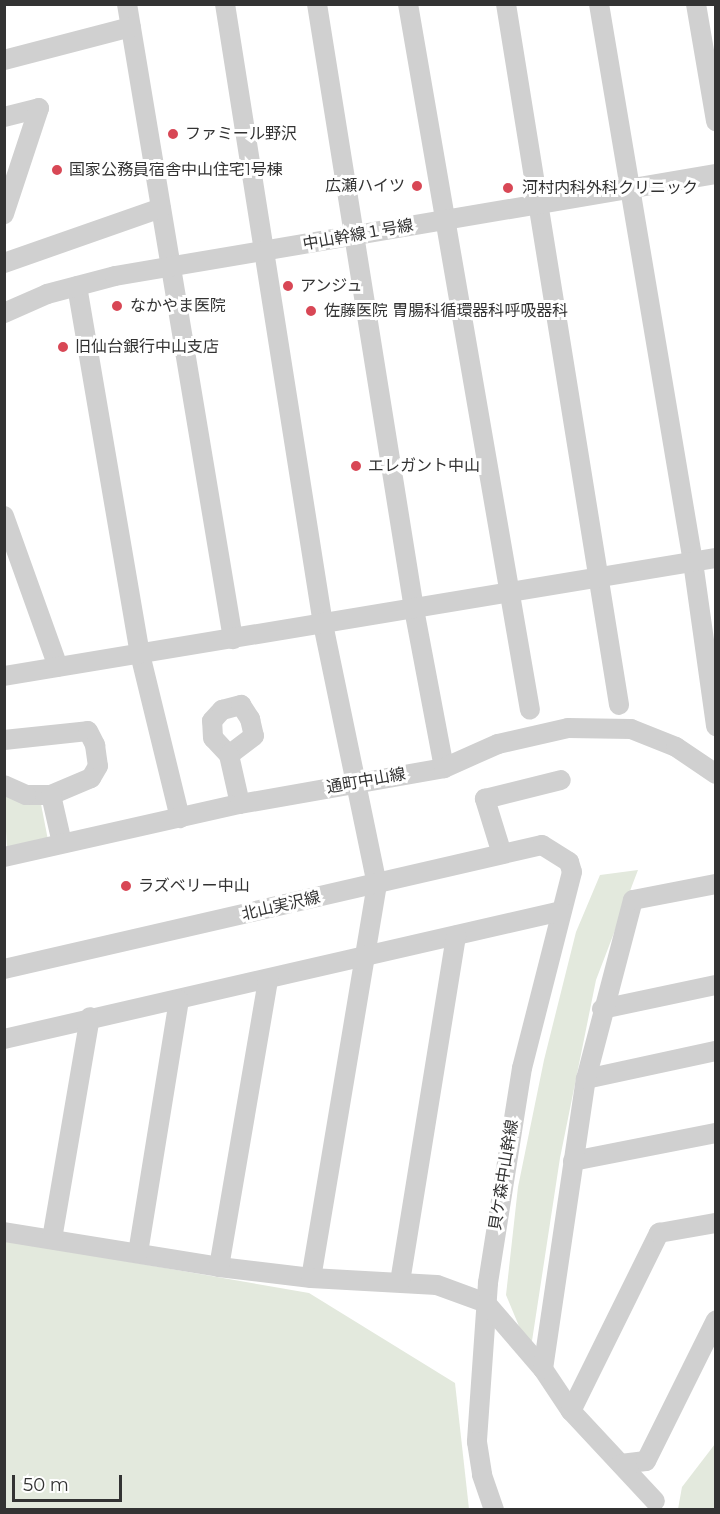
<!DOCTYPE html>
<html>
<head>
<meta charset="utf-8">
<style>
  body { margin:0 }
  #map { position:relative; width:720px; height:1514px; overflow:hidden; background:#fff; font-family:Montserrat,"Noto Sans JP",sans-serif }
  div>[style] { position:absolute }
  .green>* { inset:0; background:#e3e9dd }
  .minor>* { height:20px; margin:-10px; padding:0 10px; transform-origin:10px; border-radius:10px; background:#d0d0d0 }
  .dots>* { width:16px; height:16px; translate:-50% -50%; box-sizing:border-box; border:3px solid #fff; border-radius:50% }
  span { translate:-50% -50%; white-space:nowrap; text-align:center; line-height:1.15; -webkit-text-stroke:6px #fff; paint-order:stroke }
  .poi-label { font-size:16px; color:#333 }
  .left { translate:0 -50%; text-align:left }
  .right { translate:-100% -50%; text-align:right }
  .street-label { font-size:16px; color:#333 }
  .frame { position:absolute; inset:0; border:6px solid #333; pointer-events:none }
  .scale { position:absolute; left:12px; top:1475px; width:110px; height:27px; box-sizing:border-box; border:3px solid #333; border-top:0; padding-left:8px; font-size:18px; line-height:21px; white-space:nowrap; color:#333; -webkit-text-stroke:4px #fff; paint-order:stroke }
</style>
</head>
<body>
<div id="map">
  <div class="green">
    <i style="clip-path:polygon(4px 794px,40px 799px,48px 840px,7px 849px)"></i>
    <i style="clip-path:polygon(638px 870px,596px 980px,560px 1158px,532px 1341px,526px 1343px,506px 1295px,518px 1187px,544px 1060px,576px 932px,600px 875px)"></i>
    <i style="clip-path:polygon(4px 1240px,309px 1293px,455px 1383px,469px 1509px,5px 1509px)"></i>
    <i style="clip-path:polygon(715px 1444px,715px 1509px,678px 1509px,682px 1487px)"></i>
  </div>
  <div class="minor">
    <i style="left:127px;top:4px;width:644px;rotate:80.52deg"></i>
    <i style="left:225px;top:4px;width:628px;rotate:81.02deg"></i>
    <i style="left:323px;top:624px;width:266px;rotate:78.3deg"></i>
    <i style="left:377px;top:884px;width:399px;rotate:99.5deg"></i>
    <i style="left:317px;top:4px;width:613px;rotate:80.89deg"></i>
    <i style="left:414px;top:609px;width:162px;rotate:79.3deg"></i>
    <i style="left:408px;top:4px;width:716px;rotate:80.2deg"></i>
    <i style="left:506px;top:4px;width:710px;rotate:80.84deg"></i>
    <i style="left:599px;top:4px;width:566px;rotate:80.44deg"></i>
    <i style="left:693px;top:562px;width:166px;rotate:82deg"></i>
    <i style="left:696px;top:4px;width:119px;rotate:80.3deg"></i>
    <i style="left:4px;top:60px;width:131px;rotate:-14.6deg"></i>
    <i style="left:4px;top:117px;width:36px;rotate:-14deg"></i>
    <i style="left:39px;top:108px;width:112px;rotate:108.3deg"></i>
    <i style="left:4px;top:263px;width:166px;rotate:-19.3deg"></i>
    <i style="left:77px;top:286px;width:373px;rotate:80.3deg"></i>
    <i style="left:140px;top:654px;width:169px;rotate:76.3deg"></i>
    <i style="left:4px;top:313px;width:47px;rotate:-23.8deg"></i>
    <i style="left:47px;top:294px;width:70px;rotate:-14.8deg"></i>
    <i style="left:115px;top:276px;width:610px;rotate:-9.63deg"></i>
    <i style="left:4px;top:516px;width:160px;rotate:70.3deg"></i>
    <i style="left:4px;top:676px;width:722px;rotate:-9.41deg"></i>
    <i style="left:4px;top:740px;width:84px;rotate:-6.1deg"></i>
    <i style="left:88px;top:731px;width:16px;rotate:63deg"></i>
    <i style="left:95px;top:745px;width:21px;rotate:82deg"></i>
    <i style="left:98px;top:766px;width:14px;rotate:120deg"></i>
    <i style="left:91px;top:778px;width:43px;rotate:157deg"></i>
    <i style="left:51px;top:795px;width:25px;rotate:180deg"></i>
    <i style="left:26px;top:795px;width:24px;rotate:-156deg"></i>
    <i style="left:229px;top:755px;width:23px;rotate:-133deg"></i>
    <i style="left:213px;top:738px;width:17px;rotate:-93deg"></i>
    <i style="left:212px;top:721px;width:15px;rotate:-48deg"></i>
    <i style="left:222px;top:710px;width:20px;rotate:-15deg"></i>
    <i style="left:241px;top:705px;width:17px;rotate:57deg"></i>
    <i style="left:250px;top:719px;width:17px;rotate:77deg"></i>
    <i style="left:254px;top:736px;width:31px;rotate:143deg"></i>
    <i style="left:229px;top:755px;width:50px;rotate:77.3deg"></i>
    <i style="left:51px;top:795px;width:49px;rotate:77.1deg"></i>
    <i style="left:502px;top:854px;width:58px;rotate:-107.2deg"></i>
    <i style="left:485px;top:799px;width:78px;rotate:-14deg"></i>
    <i style="left:4px;top:857px;width:242px;rotate:-12.7deg"></i>
    <i style="left:240px;top:804px;width:207px;rotate:-10deg"></i>
    <i style="left:444px;top:768px;width:59px;rotate:-24deg"></i>
    <i style="left:498px;top:744px;width:72px;rotate:-12.9deg"></i>
    <i style="left:568px;top:728px;width:63px;rotate:0.9deg"></i>
    <i style="left:631px;top:729px;width:48px;rotate:21.8deg"></i>
    <i style="left:676px;top:747px;width:48px;rotate:34deg"></i>
    <i style="left:4px;top:969px;width:552px;rotate:-12.98deg"></i>
    <i style="left:542px;top:845px;width:32px;rotate:32deg"></i>
    <i style="left:569px;top:862px;width:10px;rotate:73deg"></i>
    <i style="left:572px;top:872px;width:202px;rotate:104.3deg"></i>
    <i style="left:522px;top:1068px;width:218px;rotate:99deg"></i>
    <i style="left:488px;top:1283px;width:159px;rotate:94deg"></i>
    <i style="left:477px;top:1442px;width:33px;rotate:81deg"></i>
    <i style="left:482px;top:1475px;width:37px;rotate:71deg"></i>
    <i style="left:602px;top:1009px;width:116px;rotate:-11.9deg"></i>
    <i style="left:4px;top:1039px;width:572px;rotate:-12.94deg"></i>
    <i style="left:586px;top:1079px;width:133px;rotate:-12.2deg"></i>
    <i style="left:573px;top:1161px;width:146px;rotate:-11.1deg"></i>
    <i style="left:4px;top:1232px;width:218px;rotate:9.2deg"></i>
    <i style="left:219px;top:1267px;width:93px;rotate:6.8deg"></i>
    <i style="left:311px;top:1278px;width:126px;rotate:3.2deg"></i>
    <i style="left:437px;top:1285px;width:52px;rotate:20.2deg"></i>
    <i style="left:486px;top:1303px;width:87px;rotate:49.2deg"></i>
    <i style="left:543px;top:1369px;width:50px;rotate:56.3deg"></i>
    <i style="left:571px;top:1411px;width:123px;rotate:47deg"></i>
    <i style="left:52px;top:1239px;width:225px;rotate:-80.3deg"></i>
    <i style="left:138px;top:1253px;width:256px;rotate:-80.8deg"></i>
    <i style="left:219px;top:1267px;width:292px;rotate:-80.3deg"></i>
    <i style="left:400px;top:1282px;width:351px;rotate:-80.8deg"></i>
    <i style="left:543px;top:1369px;width:293px;rotate:-81.6deg"></i>
    <i style="left:586px;top:1079px;width:185px;rotate:-75.3deg"></i>
    <i style="left:633px;top:900px;width:85px;rotate:-10.9deg"></i>
    <i style="left:571px;top:1411px;width:199px;rotate:-63.7deg"></i>
    <i style="left:659px;top:1233px;width:58px;rotate:-10deg"></i>
    <i style="left:621px;top:1464px;width:25px;rotate:-7deg"></i>
    <i style="left:646px;top:1461px;width:157px;rotate:-63.6deg"></i>
  </div>
  <div class="dots">
    <i style="left:173px;top:134px;background:#d84755"></i>
    <i style="left:57px;top:170px;background:#d84755"></i>
    <i style="left:417px;top:186px;background:#d84755"></i>
    <i style="left:508px;top:188px;background:#d84755"></i>
    <i style="left:288px;top:286px;background:#d84755"></i>
    <i style="left:117px;top:306px;background:#d84755"></i>
    <i style="left:311px;top:311px;background:#d84755"></i>
    <i style="left:63px;top:347px;background:#d84755"></i>
    <i style="left:356px;top:466px;background:#d84755"></i>
    <i style="left:126px;top:886px;background:#d84755"></i>
  </div>
  <div class="poi-label">
    <span class="left" style="left:185px;top:134px">ファミール野沢</span>
    <span class="left" style="left:69px;top:170px">国家公務員宿舎中山住宅1号棟</span>
    <span class="right" style="left:405px;top:186px">広瀬ハイツ</span>
    <span class="left" style="left:522px;top:188px">河村内科外科クリニック</span>
    <span class="left" style="left:300px;top:286px">アンジュ</span>
    <span class="left" style="left:130px;top:306px">なかやま医院</span>
    <span class="left" style="left:324px;top:311px">佐藤医院 胃腸科循環器科呼吸器科</span>
    <span class="left" style="left:75px;top:347px">旧仙台銀行中山支店</span>
    <span class="left" style="left:368px;top:466px">エレガント中山</span>
    <span class="left" style="left:138px;top:886px">ラズベリー中山</span>
  </div>
  <div class="street-label">
    <span style="left:358px;top:235px;rotate:-10deg">中山幹線１号線</span>
    <span style="left:366px;top:781px;rotate:-10deg">通町中山線</span>
    <span style="left:281px;top:906px;rotate:-13deg">北山実沢線</span>
    <span style="left:504px;top:1175px;rotate:-81deg">貝ケ森中山幹線</span>
  </div>
  <div class="frame"></div>
  <div class="scale">50 m</div>
</div>
</body>
</html>
